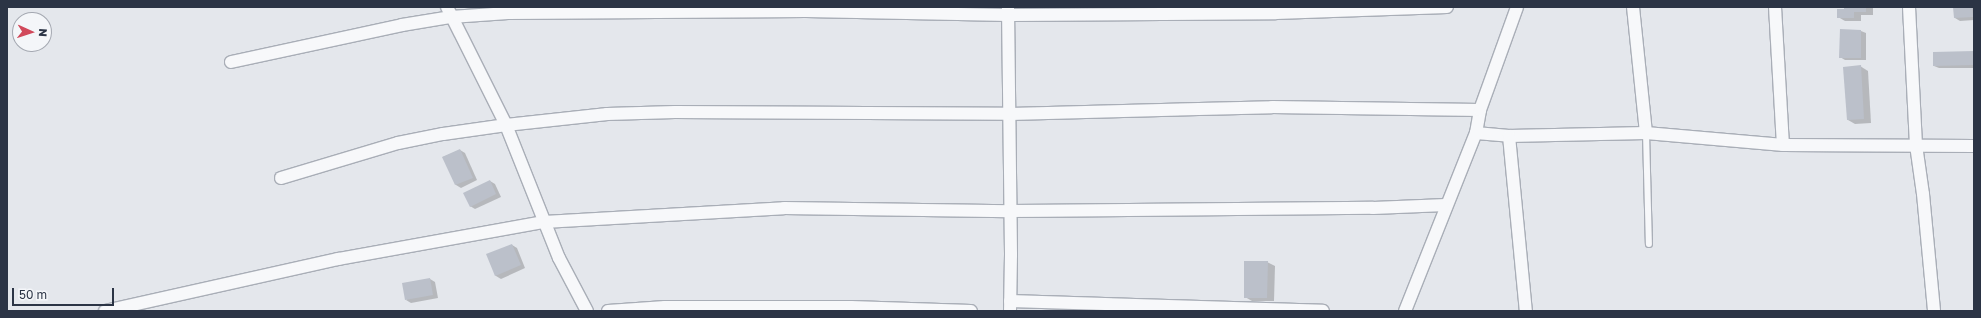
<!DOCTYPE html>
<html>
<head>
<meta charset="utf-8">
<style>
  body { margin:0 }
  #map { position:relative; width:1981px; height:318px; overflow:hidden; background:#e4e7ec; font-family:"Golos Text",sans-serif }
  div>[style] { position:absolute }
  .shadow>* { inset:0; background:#0003 }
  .building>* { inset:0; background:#bbc0ca }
  .roads { filter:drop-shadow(1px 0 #a9aeb7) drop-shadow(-1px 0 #a9aeb7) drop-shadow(0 1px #a9aeb7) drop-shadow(0 -1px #a9aeb7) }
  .service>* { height:6px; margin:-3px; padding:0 3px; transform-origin:3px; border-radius:3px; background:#f7f8fa }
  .minor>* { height:12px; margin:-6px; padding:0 6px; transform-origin:6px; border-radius:6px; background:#f7f8fa }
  span { translate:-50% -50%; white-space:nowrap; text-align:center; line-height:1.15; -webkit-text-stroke:4px #f4f6f9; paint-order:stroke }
  .frame { position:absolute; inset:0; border:8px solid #2b3445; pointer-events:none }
  .north { position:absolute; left:12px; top:12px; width:40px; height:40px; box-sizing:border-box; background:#f4f6f9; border:1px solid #a4a8b1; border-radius:50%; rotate:93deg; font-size:11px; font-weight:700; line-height:16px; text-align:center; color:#2b3445 }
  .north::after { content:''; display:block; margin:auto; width:14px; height:18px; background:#d1495b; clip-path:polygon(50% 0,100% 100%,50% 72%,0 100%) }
  .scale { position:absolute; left:12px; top:288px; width:102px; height:18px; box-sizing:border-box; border:2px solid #2b3445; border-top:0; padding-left:5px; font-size:12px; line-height:14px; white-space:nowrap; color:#2b3445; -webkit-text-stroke:3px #f4f6f9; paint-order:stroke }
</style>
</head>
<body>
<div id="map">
  <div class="shadow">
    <i style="clip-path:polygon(1845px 7px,1873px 7px,1873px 15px,1861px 15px,1861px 21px,1845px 21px,1838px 17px,1845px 10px)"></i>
    <i style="clip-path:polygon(1954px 7px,1974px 7px,1974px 20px,1960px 21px,1955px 18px)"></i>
    <i style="clip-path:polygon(1841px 30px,1861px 31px,1866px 33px,1866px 60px,1845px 60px,1840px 57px)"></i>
    <i style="clip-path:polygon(1974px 52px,1974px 68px,1939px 68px,1934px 66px)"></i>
    <i style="clip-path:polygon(1860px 66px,1868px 71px,1871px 123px,1855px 124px,1848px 120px)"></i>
    <i style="clip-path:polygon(460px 150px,465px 153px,477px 180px,461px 188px,456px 185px,443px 157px)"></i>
    <i style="clip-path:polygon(490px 181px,495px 184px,501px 197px,475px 209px,470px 206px)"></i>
    <i style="clip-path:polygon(512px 245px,517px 248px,525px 268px,501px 279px,496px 276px,488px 255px)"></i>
    <i style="clip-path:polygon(1267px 262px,1275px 266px,1274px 301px,1252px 301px,1245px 297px)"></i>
    <i style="clip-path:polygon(430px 279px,435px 282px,438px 298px,411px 303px,406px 300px)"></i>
  </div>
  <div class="building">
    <i style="clip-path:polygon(1844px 7px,1866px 7px,1866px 12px,1854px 12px,1854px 18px,1837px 18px,1837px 9px,1844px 9px)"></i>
    <i style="clip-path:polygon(1953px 7px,1972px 7px,1973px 17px,1954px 18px)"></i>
    <i style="clip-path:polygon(1840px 29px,1861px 30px,1861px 58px,1839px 58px)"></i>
    <i style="clip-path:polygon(1974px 51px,1974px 65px,1933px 66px,1933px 52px)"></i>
    <i style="clip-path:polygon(1861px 65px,1864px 119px,1847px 120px,1843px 67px)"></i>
    <i style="clip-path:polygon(460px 149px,473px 178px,455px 185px,442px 157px)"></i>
    <i style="clip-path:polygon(490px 180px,496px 194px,470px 207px,463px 193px)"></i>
    <i style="clip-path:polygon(512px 244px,521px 265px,495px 276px,486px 254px)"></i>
    <i style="clip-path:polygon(1244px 261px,1268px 261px,1267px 298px,1244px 298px)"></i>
    <i style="clip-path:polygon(430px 278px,433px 295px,405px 300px,402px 283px)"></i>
  </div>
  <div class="roads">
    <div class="service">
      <i style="left:1646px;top:133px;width:111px;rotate:88.5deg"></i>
    </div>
    <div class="minor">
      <i style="left:447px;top:7px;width:132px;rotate:63.4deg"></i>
      <i style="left:506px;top:125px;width:143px;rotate:68.3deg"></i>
      <i style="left:559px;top:258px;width:60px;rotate:62.2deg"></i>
      <i style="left:1633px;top:7px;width:127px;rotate:84.1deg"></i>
      <i style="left:1775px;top:7px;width:138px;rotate:86.7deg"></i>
      <i style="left:1909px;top:7px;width:138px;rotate:87.1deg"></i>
      <i style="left:1916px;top:145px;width:49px;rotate:81.9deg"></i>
      <i style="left:1923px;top:194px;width:118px;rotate:84.6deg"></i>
      <i style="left:1008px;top:8px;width:247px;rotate:89.3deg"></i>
      <i style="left:1011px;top:255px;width:56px;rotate:91deg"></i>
      <i style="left:231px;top:62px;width:175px;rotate:-12.2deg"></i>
      <i style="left:402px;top:25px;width:50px;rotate:-9.3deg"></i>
      <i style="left:451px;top:17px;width:57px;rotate:-4deg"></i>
      <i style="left:508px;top:13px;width:298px;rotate:-0.4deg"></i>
      <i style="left:806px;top:11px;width:202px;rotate:1.1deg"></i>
      <i style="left:1008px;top:15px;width:268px;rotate:-0.4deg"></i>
      <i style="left:1276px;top:13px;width:171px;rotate:-2deg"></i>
      <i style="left:1476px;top:133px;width:33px;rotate:5deg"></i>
      <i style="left:1509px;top:136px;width:137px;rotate:-1.3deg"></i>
      <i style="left:1646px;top:133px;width:138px;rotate:5deg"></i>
      <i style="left:1783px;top:145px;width:191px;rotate:0.3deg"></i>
      <i style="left:1509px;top:136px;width:176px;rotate:84.5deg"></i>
      <i style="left:281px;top:178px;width:122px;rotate:-16.7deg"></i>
      <i style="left:398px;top:143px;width:46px;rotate:-11.3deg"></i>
      <i style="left:443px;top:134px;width:64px;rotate:-8.1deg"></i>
      <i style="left:506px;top:125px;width:102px;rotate:-6.2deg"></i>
      <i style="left:607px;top:114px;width:68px;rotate:-1.7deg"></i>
      <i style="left:675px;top:112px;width:335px;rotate:0.3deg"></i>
      <i style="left:1010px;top:114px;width:262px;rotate:-1.5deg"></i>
      <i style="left:1272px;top:107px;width:208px;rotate:0.8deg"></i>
      <i style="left:1010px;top:301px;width:313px;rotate:1.8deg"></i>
      <i style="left:105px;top:311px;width:239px;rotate:-12.6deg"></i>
      <i style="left:338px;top:259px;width:209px;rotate:-10.2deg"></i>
      <i style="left:544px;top:222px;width:240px;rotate:-3.3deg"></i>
      <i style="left:784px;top:208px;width:226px;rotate:0.8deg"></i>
      <i style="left:1010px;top:211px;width:363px;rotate:-0.5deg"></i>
      <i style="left:1373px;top:208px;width:73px;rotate:-2.4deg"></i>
      <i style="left:608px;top:311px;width:57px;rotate:-4deg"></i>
      <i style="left:665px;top:307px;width:186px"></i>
      <i style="left:851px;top:307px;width:120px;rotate:1.9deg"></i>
      <i style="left:1405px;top:311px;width:192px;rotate:-68.3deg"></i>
      <i style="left:1476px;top:133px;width:23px;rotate:-80deg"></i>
      <i style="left:1480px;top:110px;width:109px;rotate:-70.2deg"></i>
    </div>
  </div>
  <div class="frame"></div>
  <div class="north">N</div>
  <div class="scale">50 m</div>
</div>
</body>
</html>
